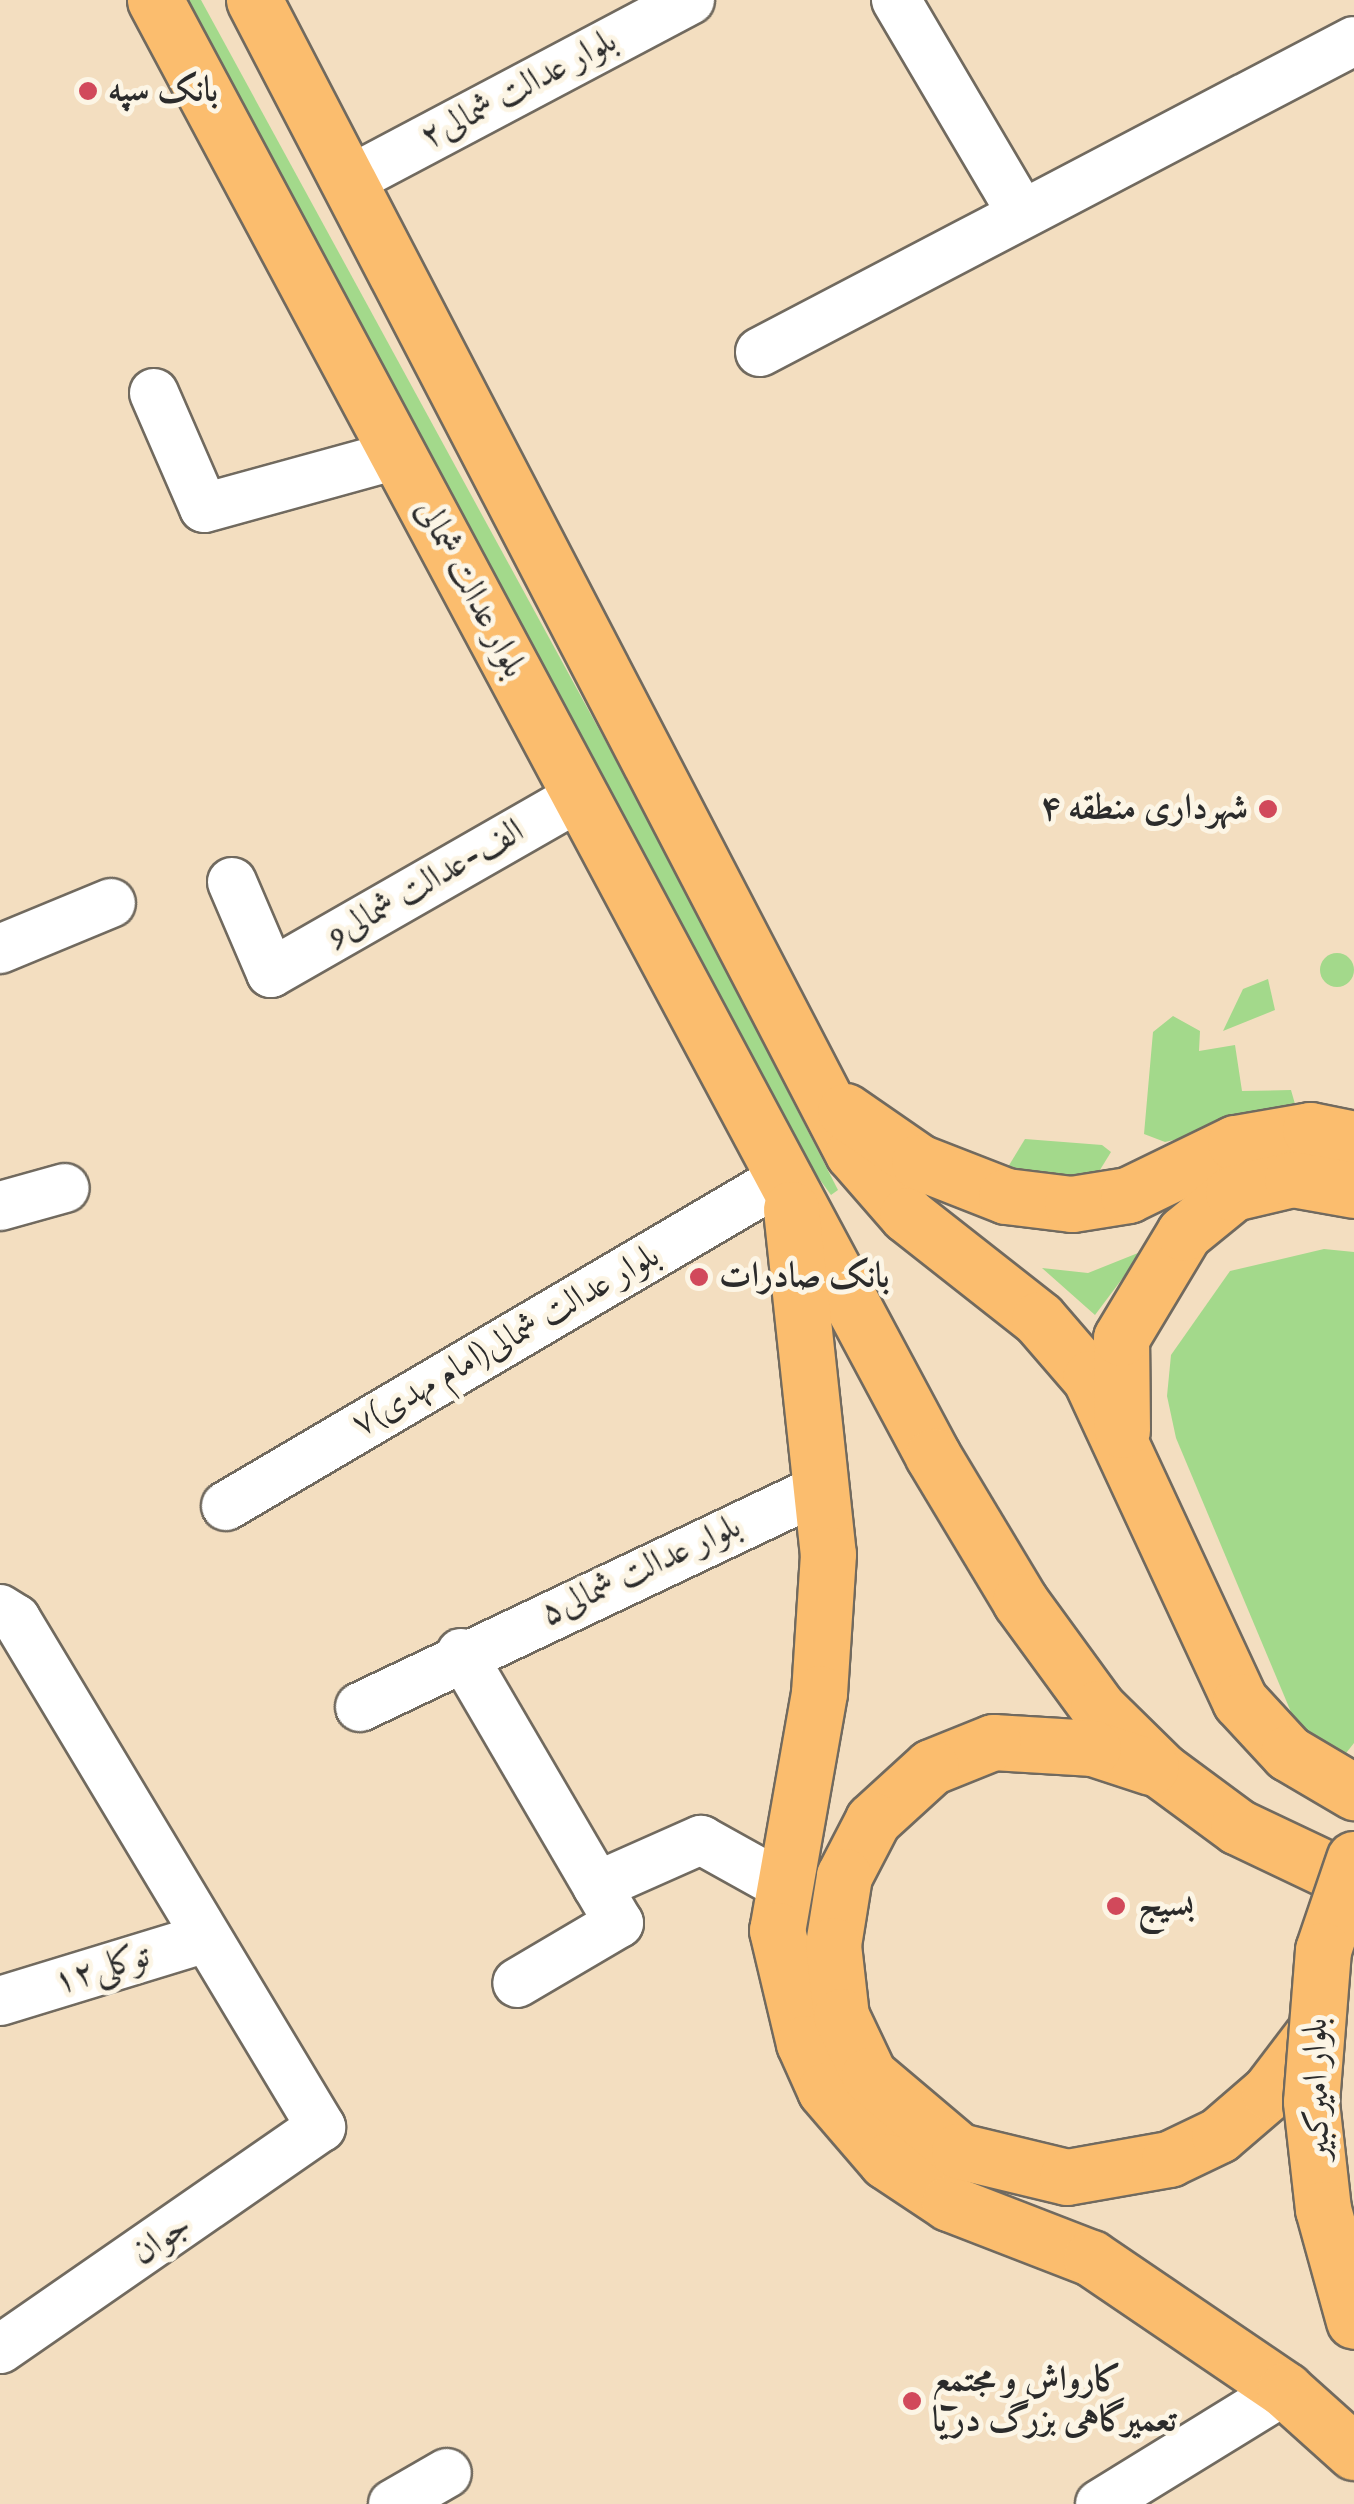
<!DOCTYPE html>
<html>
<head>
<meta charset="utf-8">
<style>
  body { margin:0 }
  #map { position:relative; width:1354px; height:2504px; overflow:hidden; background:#f3dec0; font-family:"IM FELL English",Amiri,serif }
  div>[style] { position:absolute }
  .green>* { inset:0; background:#a3d98b }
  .round { border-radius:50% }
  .roads { filter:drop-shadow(2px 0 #716a5f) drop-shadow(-2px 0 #716a5f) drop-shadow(0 2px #716a5f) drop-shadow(0 -2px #716a5f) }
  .minor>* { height:48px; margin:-24px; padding:0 24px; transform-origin:24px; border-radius:24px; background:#fff }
  .major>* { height:55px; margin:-27.5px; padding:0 27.5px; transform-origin:27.5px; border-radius:27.5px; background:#fbbd6e }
  .bridges { filter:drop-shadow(2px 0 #716a5f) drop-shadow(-2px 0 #716a5f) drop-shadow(0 2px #716a5f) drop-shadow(0 -2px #716a5f) }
  .major-bridge>* { height:55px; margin:-27.5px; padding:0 27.5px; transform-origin:27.5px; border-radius:27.5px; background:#fbbd6e }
  .dots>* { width:28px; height:28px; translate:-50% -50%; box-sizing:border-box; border:5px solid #fcf5e5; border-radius:50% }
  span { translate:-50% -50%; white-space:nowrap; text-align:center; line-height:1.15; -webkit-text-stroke:10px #fcf5e5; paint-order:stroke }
  .street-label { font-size:35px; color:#2b2b2b }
  .poi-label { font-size:35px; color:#2b2b2b; font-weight:700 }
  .left { translate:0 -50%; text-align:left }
  .right { translate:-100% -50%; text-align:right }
</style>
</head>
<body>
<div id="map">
  <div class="green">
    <i style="clip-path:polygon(180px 0,201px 0,649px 821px,838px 1190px,831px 1195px,783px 1129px)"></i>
    <i class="round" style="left:1320px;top:953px;width:34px;height:34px"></i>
    <i style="clip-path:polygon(1268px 979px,1275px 1010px,1223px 1031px,1243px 989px)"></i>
    <i style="clip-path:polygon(1173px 1016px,1200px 1031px,1199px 1051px,1235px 1045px,1242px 1091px,1291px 1090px,1297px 1111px,1165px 1142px,1144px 1134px,1153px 1032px)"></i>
    <i style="clip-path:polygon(1025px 1139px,1102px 1145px,1111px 1152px,1095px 1178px,1008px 1167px)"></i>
    <i style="clip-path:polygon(1324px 1249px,1354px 1252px,1354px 1743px,1343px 1757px,1296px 1724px,1176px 1438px,1167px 1396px,1171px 1355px,1230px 1271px)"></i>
    <i style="clip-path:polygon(1143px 1251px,1095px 1315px,1042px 1268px,1088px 1273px)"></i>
  </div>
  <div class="roads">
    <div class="minor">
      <i style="left:896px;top:0;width:248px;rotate:59.5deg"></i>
      <i style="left:348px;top:181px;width:387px;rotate:-27.9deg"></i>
      <i style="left:760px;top:352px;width:670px;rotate:-27.64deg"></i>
      <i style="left:154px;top:393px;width:125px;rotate:66.5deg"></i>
      <i style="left:204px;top:508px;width:203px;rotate:-15.4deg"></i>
      <i style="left:232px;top:882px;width:99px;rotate:66.8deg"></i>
      <i style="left:271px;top:973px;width:358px;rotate:-29.8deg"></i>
      <i style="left:0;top:949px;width:120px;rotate:-22.5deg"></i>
      <i style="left:0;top:1206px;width:67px;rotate:-15.5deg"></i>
      <i style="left:226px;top:1506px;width:651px;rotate:-30.47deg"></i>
      <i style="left:0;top:1609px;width:19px;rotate:32deg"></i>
      <i style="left:16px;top:1619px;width:593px;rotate:59.02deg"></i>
      <i style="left:321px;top:2127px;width:390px;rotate:145.3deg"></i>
      <i style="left:461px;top:1653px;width:313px;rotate:59.7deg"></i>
      <i style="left:619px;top:1923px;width:118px;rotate:149.5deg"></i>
      <i style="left:360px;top:1707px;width:509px;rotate:-25.36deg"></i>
      <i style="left:597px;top:1886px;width:114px;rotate:-23.9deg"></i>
      <i style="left:701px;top:1840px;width:90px;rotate:29.1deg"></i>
      <i style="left:0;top:2001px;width:212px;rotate:-17deg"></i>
      <i style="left:393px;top:2504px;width:62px;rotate:-29.9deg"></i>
      <i style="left:1100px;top:2504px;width:217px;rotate:-31.6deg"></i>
    </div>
    <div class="major">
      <i style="left:155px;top:0;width:1651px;rotate:61.88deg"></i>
      <i style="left:933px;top:1456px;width:169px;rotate:59deg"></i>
      <i style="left:1020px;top:1601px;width:132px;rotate:53.9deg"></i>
      <i style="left:1098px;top:1708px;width:90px;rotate:44.5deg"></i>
      <i style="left:1162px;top:1771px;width:94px;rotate:36.4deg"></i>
      <i style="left:1238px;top:1827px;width:128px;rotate:25.4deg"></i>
      <i style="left:254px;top:0;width:1299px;rotate:62.55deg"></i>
      <i style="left:853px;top:1153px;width:82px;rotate:48.9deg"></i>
      <i style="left:907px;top:1215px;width:168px;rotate:38.2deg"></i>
      <i style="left:1039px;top:1319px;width:78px;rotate:49.2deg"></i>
      <i style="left:1090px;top:1378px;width:356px;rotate:65.1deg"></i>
      <i style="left:1240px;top:1701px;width:71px;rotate:47.3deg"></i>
      <i style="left:1288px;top:1753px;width:77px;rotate:30.6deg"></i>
      <i style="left:845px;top:1111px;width:90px;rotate:34.6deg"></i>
      <i style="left:919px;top:1162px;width:93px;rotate:21.3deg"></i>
      <i style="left:1006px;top:1196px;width:66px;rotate:6.9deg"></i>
      <i style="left:1072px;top:1204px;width:57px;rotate:-9.1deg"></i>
      <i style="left:1128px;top:1195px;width:119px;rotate:-25.9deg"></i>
      <i style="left:1235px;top:1143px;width:76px;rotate:-9.8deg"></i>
      <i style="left:1310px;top:1130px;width:45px;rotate:11.6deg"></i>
      <i style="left:791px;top:1209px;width:347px;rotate:83.9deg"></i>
      <i style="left:828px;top:1554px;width:139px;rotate:93.7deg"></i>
      <i style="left:819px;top:1693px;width:241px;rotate:100deg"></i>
      <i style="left:777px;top:1930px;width:116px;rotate:76.6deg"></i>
      <i style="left:804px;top:2043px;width:51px;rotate:65.9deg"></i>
      <i style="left:825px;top:2090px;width:94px;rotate:49.3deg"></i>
      <i style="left:886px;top:2161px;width:76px;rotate:33.7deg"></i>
      <i style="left:949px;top:2203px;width:152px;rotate:21.2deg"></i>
      <i style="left:1091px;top:2258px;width:235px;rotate:34.2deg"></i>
      <i style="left:1285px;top:2390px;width:93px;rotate:41.9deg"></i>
      <i style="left:1122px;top:1430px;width:92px;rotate:-90.6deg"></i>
      <i style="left:1121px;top:1338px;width:122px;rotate:-59deg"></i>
      <i style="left:1184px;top:1233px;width:63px;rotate:-39.2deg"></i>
      <i style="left:1233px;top:1193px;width:61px;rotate:-13.3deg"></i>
      <i style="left:1292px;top:1179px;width:63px;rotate:10.1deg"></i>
      <i style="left:1151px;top:1767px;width:61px;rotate:-161.9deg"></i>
      <i style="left:1093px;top:1748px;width:100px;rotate:-176.6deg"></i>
      <i style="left:993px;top:1742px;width:67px;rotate:158deg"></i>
      <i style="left:931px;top:1767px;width:79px;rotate:137.6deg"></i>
      <i style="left:873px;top:1820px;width:63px;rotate:117.4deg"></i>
      <i style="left:844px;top:1876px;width:70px;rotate:99.1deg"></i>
      <i style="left:833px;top:1945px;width:71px;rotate:83.6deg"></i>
      <i style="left:841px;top:2016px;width:65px;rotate:64.6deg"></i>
      <i style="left:869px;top:2075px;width:118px;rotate:40.2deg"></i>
      <i style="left:959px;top:2151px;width:111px;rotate:13.5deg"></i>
      <i style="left:1067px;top:2177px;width:104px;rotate:-10deg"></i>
      <i style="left:1169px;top:2159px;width:55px;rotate:-25.6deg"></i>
      <i style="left:1219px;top:2135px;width:66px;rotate:-40.7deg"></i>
      <i style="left:1269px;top:2092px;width:74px;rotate:-52.7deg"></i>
    </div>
  </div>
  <div class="bridges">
    <div class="major-bridge">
      <i style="left:1354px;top:1859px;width:96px;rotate:108.8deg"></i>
      <i style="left:1323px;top:1950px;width:152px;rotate:94.5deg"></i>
      <i style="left:1311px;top:2102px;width:108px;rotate:83.6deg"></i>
      <i style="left:1323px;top:2209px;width:116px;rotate:74.5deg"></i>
    </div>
  </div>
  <div class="dots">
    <i style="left:88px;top:91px;background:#d1495b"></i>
    <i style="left:1268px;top:809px;background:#d1495b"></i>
    <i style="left:699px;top:1277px;background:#d1495b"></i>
    <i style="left:1116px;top:1906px;background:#d1495b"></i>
    <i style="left:912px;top:2401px;background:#d1495b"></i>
  </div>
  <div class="street-label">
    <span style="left:519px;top:90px;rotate:-28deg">بلوار عدالت شمالی۲</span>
    <span style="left:470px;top:589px;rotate:62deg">بلوار عدالت شمالی</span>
    <span style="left:426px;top:884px;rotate:-30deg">9الف-عدالت شمالی</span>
    <span style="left:506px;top:1341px;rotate:-30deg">۷بلوار عدالت شمالی(امام مهدی)</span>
    <span style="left:641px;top:1571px;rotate:-25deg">بلوار عدالت شمالی۵</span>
    <span style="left:102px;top:1970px;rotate:-17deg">توکلی۱۲</span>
    <span style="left:1318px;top:2089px;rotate:-91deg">بلوار امیرکبیر</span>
    <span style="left:162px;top:2240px;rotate:-34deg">جوان</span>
  </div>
  <div class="poi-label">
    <span class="left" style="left:108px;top:91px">بانک سپه</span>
    <span class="right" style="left:1248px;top:809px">شهرداری منطقه ۴</span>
    <span class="left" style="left:719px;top:1277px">بانک صادرات</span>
    <span class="left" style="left:1138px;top:1906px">بسیج</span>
    <span class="left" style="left:932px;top:2401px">کارواش و مجتمع<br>تعمیرگاهی بزرگ دریا</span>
  </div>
</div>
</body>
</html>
